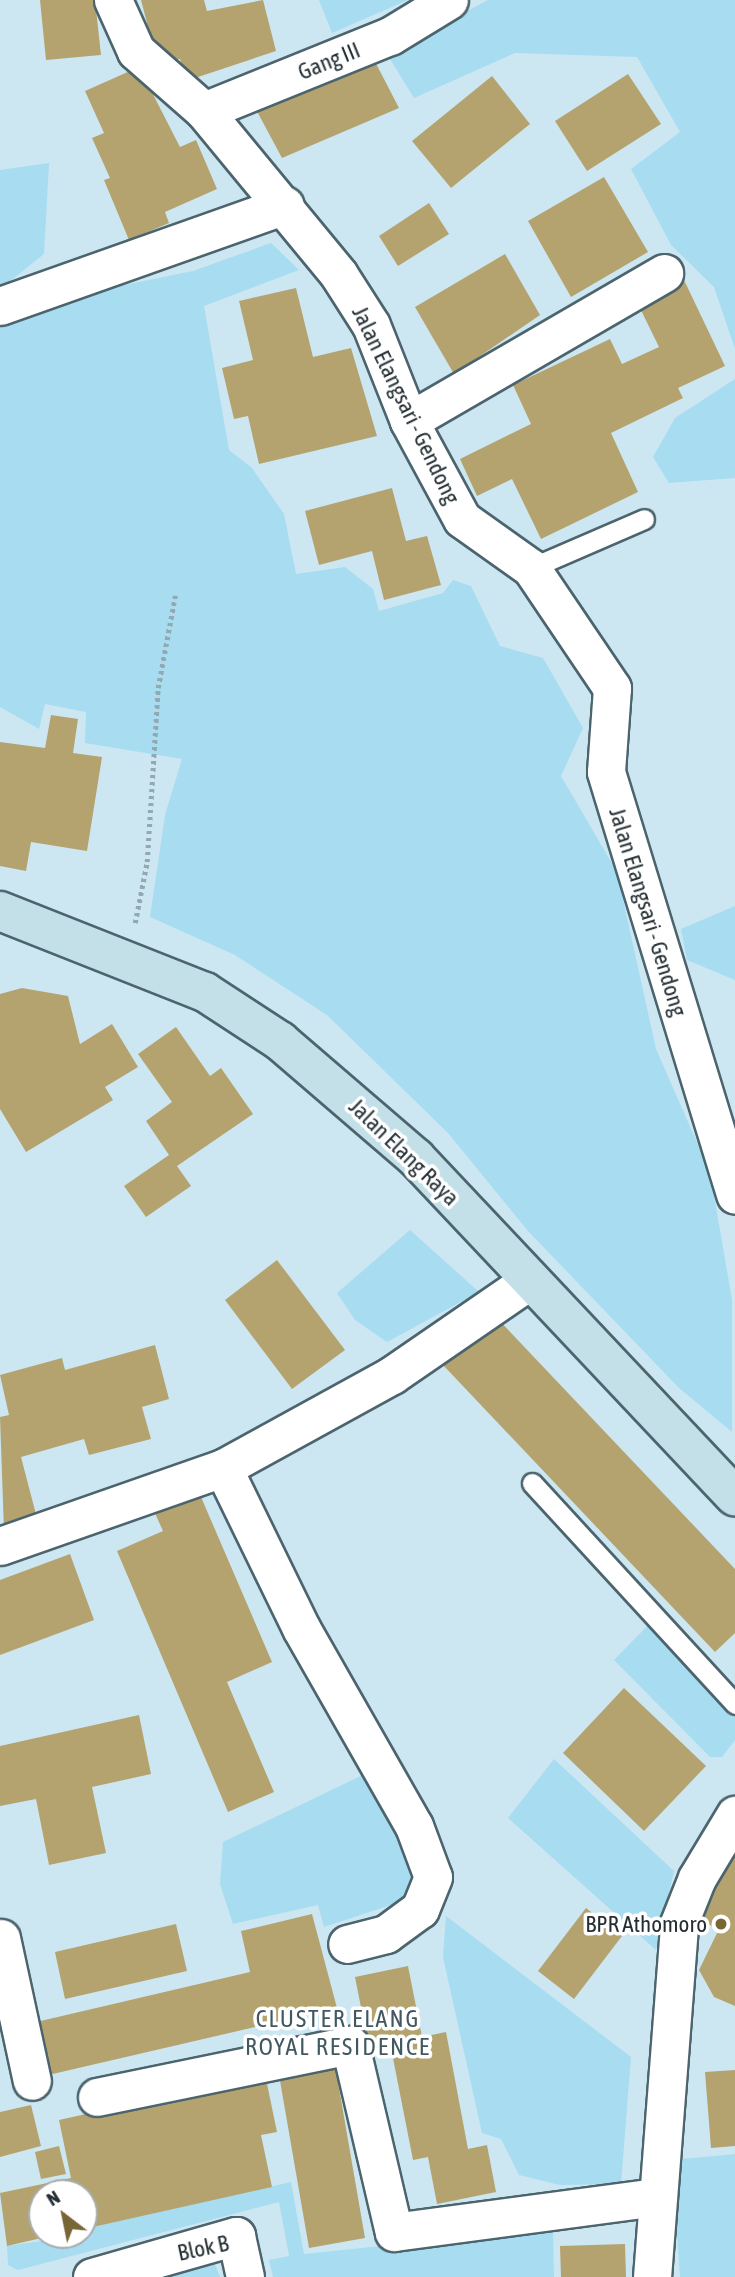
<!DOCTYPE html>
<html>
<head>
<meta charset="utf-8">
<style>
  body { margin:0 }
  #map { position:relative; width:735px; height:2277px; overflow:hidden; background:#cce7f2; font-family:"Asap Condensed",sans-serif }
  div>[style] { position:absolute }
  .green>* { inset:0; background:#a8dcf0 }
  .building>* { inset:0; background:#b4a36e }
  .path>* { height:4.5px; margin-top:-2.25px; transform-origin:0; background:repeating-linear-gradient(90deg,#93a8b0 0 3.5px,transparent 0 7px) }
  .roads { filter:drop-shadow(2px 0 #4c646d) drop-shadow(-2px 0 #4c646d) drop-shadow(0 2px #4c646d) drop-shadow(0 -2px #4c646d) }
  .service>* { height:19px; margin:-9.5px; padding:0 9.5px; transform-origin:9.5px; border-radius:9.5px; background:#fff }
  .minor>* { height:37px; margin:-18.5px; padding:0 18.5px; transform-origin:18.5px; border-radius:18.5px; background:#fff }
  .secondary>* { height:38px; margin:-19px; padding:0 19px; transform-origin:19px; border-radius:19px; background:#c3dfe8 }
  .dots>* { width:19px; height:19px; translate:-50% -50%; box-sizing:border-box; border:4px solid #fff; border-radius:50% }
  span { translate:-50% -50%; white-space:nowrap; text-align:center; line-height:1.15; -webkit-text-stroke:7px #fff; paint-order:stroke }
  .street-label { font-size:23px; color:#252f33 }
  .poi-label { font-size:23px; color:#252f33 }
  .right { translate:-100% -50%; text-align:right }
  .neighbourhood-label { font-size:24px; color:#415861; letter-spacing:2px }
  .north { position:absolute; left:28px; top:2179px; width:70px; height:70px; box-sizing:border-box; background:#fff; border:2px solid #a8acad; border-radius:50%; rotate:328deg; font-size:19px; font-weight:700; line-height:28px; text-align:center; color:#252f33 }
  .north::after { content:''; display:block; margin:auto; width:24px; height:32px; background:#776735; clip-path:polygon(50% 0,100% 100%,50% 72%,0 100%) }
</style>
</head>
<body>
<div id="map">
  <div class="green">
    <i style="clip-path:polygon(319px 0,408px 0,332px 33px)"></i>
    <i style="clip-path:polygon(488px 0,735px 0,735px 349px,714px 287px,671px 245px,631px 169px,680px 132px,637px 57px,515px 53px,414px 98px,387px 54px)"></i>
    <i style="clip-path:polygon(49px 163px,44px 254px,0 289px,0 170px)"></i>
    <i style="clip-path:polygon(271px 243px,299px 270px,204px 306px,229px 450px,252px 468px,284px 514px,296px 574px,345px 567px,373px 589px,379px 611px,443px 593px,453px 580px,471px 586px,500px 646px,543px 658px,583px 728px,561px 776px,617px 872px,656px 1049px,710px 1172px,732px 1300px,732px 1432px,679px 1388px,528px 1231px,448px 1133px,327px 1015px,235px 955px,150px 917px,165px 815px,182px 759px,85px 743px,86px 712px,45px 704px,39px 729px,0 707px,0 318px,55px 299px,193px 271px)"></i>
    <i style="clip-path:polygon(735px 379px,735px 478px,669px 483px,653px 457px,675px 418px)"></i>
    <i style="clip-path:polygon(735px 906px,735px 980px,687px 960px,681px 929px)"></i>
    <i style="clip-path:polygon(410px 1230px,479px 1292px,387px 1342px,355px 1320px,337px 1293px)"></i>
    <i style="clip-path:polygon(656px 1617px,735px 1702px,735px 1740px,722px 1757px,710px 1757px,614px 1660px)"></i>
    <i style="clip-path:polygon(554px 1759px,674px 1871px,656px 1950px,508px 1818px)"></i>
    <i style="clip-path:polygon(369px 1772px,418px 1847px,415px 1897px,324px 1927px,318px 1905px,233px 1924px,220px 1884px,223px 1842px)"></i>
    <i style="clip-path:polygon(446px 1916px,631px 2057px,621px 2184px,560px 2185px,519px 2175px,501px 2139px,482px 2133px,443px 1957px)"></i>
    <i style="clip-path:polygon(735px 2154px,735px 2277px,680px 2277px,672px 2160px)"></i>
    <i style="clip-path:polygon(291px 2182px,304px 2254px,553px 2228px,554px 2277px,273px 2277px,269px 2260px,289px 2256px,279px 2202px,18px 2270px,8px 2265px,7px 2246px,84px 2235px,84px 2229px)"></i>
    <i style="clip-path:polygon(202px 2256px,214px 2262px,220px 2277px,135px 2277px)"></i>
  </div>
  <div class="building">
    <i style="clip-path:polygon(40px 0,95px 0,101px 55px,46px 60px)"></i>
    <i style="clip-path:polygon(141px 0,204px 0,207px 11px,263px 0,276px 51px,186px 81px,180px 59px,158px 65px)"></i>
    <i style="clip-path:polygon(370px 52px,399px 108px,282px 158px,252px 102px)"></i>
    <i style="clip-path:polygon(139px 67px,180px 147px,196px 140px,217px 189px,165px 212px,169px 223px,129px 240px,104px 180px,110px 178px,92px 138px,104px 133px,85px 91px)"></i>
    <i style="clip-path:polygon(628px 74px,661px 124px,587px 171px,555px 121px)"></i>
    <i style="clip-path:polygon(492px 76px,530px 124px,451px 188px,412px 141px)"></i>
    <i style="clip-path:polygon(604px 177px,648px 252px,571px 297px,528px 221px)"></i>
    <i style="clip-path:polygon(429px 203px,449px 234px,398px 266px,379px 236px)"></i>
    <i style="clip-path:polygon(505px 254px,540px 315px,454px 374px,415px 307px)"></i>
    <i style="clip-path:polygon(684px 280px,725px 366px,678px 388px,683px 398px,611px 433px,638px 492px,541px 539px,512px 479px,477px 496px,460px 459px,531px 424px,513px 385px,610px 339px,622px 364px,659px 347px,637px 302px)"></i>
    <i style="clip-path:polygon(296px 288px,313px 357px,351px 348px,377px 436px,259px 464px,248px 416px,234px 419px,222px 368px,253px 360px,239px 301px)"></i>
    <i style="clip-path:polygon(392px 488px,406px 541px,427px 536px,441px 585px,384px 600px,372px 551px,319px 565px,305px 511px)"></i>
    <i style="clip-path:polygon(51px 715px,78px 719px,73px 753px,102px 757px,87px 851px,31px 842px,26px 871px,0 866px,0 742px,45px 748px)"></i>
    <i style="clip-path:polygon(22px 988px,68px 996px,80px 1044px,112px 1024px,138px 1067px,105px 1087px,113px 1100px,26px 1152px,0 1109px,0 994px)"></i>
    <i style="clip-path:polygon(176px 1027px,210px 1076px,221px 1068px,253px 1114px,177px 1166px,191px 1186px,146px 1217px,124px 1186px,169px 1155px,146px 1121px,172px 1102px,138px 1054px)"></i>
    <i style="clip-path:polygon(277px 1260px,345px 1350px,292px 1389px,225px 1300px)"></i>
    <i style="clip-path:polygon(495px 1316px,735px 1569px,735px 1633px,715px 1652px,443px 1365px)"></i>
    <i style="clip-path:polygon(155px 1345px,169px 1399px,142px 1407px,151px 1439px,89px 1455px,84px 1439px,21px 1457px,38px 1522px,4px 1531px,0 1417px,9px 1415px,0 1375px,62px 1358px,65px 1370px)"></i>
    <i style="clip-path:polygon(195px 1483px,272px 1662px,227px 1682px,274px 1792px,228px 1812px,117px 1551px,163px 1531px,150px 1502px)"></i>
    <i style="clip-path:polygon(70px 1554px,94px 1620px,0 1655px,0 1580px)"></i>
    <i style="clip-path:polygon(624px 1688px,706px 1766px,644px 1831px,563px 1753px)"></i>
    <i style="clip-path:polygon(139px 1715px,151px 1774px,92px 1787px,106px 1853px,49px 1865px,36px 1799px,0 1806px,0 1746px)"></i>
    <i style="clip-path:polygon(735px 1835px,735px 2006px,714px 1997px,699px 1970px,719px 1929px,696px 1919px)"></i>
    <i style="clip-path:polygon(586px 1908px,622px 1936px,574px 1999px,538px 1971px)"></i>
    <i style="clip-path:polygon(312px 1914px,337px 2008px,44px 2076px,32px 2023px,250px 1972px,241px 1931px)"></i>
    <i style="clip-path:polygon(176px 1924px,187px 1971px,65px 1999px,55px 1952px)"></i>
    <i style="clip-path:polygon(408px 1966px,422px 2037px,446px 2032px,468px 2149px,487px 2145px,496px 2192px,437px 2204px,428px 2157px,413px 2160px,390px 2043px,369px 2048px,355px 1977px)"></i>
    <i style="clip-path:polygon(335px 2065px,365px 2238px,309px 2248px,279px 2075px)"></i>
    <i style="clip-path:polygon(735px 2070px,735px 2146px,711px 2148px,705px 2072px)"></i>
    <i style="clip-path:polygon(265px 2074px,277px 2132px,261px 2135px,272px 2187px,84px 2229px,84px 2193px,42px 2193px,42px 2235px,50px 2236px,7px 2246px,0 2193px,71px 2178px,59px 2120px)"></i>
    <i style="clip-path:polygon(31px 2105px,41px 2146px,0 2157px,0 2112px)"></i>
    <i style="clip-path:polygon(59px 2146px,66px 2174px,41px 2179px,35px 2152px)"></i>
    <i style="clip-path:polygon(625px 2244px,626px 2277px,561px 2277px,560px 2246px)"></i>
  </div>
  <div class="path">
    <i style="left:135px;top:923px;width:62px;rotate:-78.9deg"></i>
    <i style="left:147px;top:862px;width:174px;rotate:-86.4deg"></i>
    <i style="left:158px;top:688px;width:94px;rotate:-79.5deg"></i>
  </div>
  <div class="roads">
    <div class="service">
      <i style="left:531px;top:568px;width:123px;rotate:-23.4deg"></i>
      <i style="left:532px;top:1483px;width:300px;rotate:47.4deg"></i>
    </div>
    <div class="minor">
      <i style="left:113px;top:0;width:56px;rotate:65.7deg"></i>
      <i style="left:136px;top:51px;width:91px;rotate:41.4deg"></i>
      <i style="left:204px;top:111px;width:212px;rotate:50.5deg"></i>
      <i style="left:339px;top:275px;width:59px;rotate:57.4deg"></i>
      <i style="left:371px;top:325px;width:103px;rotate:68.4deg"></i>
      <i style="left:409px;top:421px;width:111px;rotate:61.6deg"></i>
      <i style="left:462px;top:519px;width:85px;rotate:35.4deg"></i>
      <i style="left:531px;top:568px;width:145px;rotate:56deg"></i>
      <i style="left:612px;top:688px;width:84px;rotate:94.1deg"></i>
      <i style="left:606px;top:772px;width:442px;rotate:73deg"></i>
      <i style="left:204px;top:111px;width:201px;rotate:-22deg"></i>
      <i style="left:390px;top:36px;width:69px;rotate:-31.4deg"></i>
      <i style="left:0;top:306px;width:302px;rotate:-19.5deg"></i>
      <i style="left:409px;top:421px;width:295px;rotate:-30.1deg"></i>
      <i style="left:223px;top:1468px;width:193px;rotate:-28.8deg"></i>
      <i style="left:392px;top:1375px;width:166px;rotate:-34.5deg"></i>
      <i style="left:0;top:1546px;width:236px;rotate:-19.3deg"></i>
      <i style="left:223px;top:1468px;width:178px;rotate:64deg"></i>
      <i style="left:301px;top:1628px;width:228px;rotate:60.3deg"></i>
      <i style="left:414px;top:1826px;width:54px;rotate:69.6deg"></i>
      <i style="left:433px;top:1877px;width:35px;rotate:112deg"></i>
      <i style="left:420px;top:1909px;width:42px;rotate:143.7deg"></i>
      <i style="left:386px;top:1934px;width:40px;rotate:165.6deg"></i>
      <i style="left:1px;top:1938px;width:146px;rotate:77.8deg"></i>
      <i style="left:97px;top:2097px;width:258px;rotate:-11.6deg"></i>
      <i style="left:350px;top:2045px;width:192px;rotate:76.8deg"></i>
      <i style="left:394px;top:2232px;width:266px;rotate:-7.6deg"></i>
      <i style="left:92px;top:2277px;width:150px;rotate:-15.9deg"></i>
      <i style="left:236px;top:2236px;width:42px;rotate:77.6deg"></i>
      <i style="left:652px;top:2277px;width:355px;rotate:-85.6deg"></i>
      <i style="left:679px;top:1923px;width:48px;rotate:-68.2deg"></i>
      <i style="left:697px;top:1878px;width:74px;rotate:-58.9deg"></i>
    </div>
    <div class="secondary">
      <i style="left:0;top:911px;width:220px;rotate:21.6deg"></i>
      <i style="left:205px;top:992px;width:90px;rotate:33.2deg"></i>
      <i style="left:280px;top:1041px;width:179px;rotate:40.7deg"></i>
      <i style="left:416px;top:1158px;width:465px;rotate:46.7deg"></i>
    </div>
  </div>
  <div class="dots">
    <i style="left:721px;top:1924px;background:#776735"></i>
  </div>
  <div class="street-label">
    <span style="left:329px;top:61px;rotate:-22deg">Gang III</span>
    <span style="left:406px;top:405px;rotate:64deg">Jalan Elangsari - Gendong</span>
    <span style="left:648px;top:912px;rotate:73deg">Jalan Elangsari - Gendong</span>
    <span style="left:404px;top:1152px;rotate:44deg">Jalan Elang Raya</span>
    <span style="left:203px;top:2248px;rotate:-12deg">Blok B</span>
  </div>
  <div class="poi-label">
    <span class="right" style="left:707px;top:1924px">BPR Athomoro</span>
  </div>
  <div class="neighbourhood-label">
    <span style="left:338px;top:2033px">CLUSTER ELANG<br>ROYAL RESIDENCE</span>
  </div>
  <div class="north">N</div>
</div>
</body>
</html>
